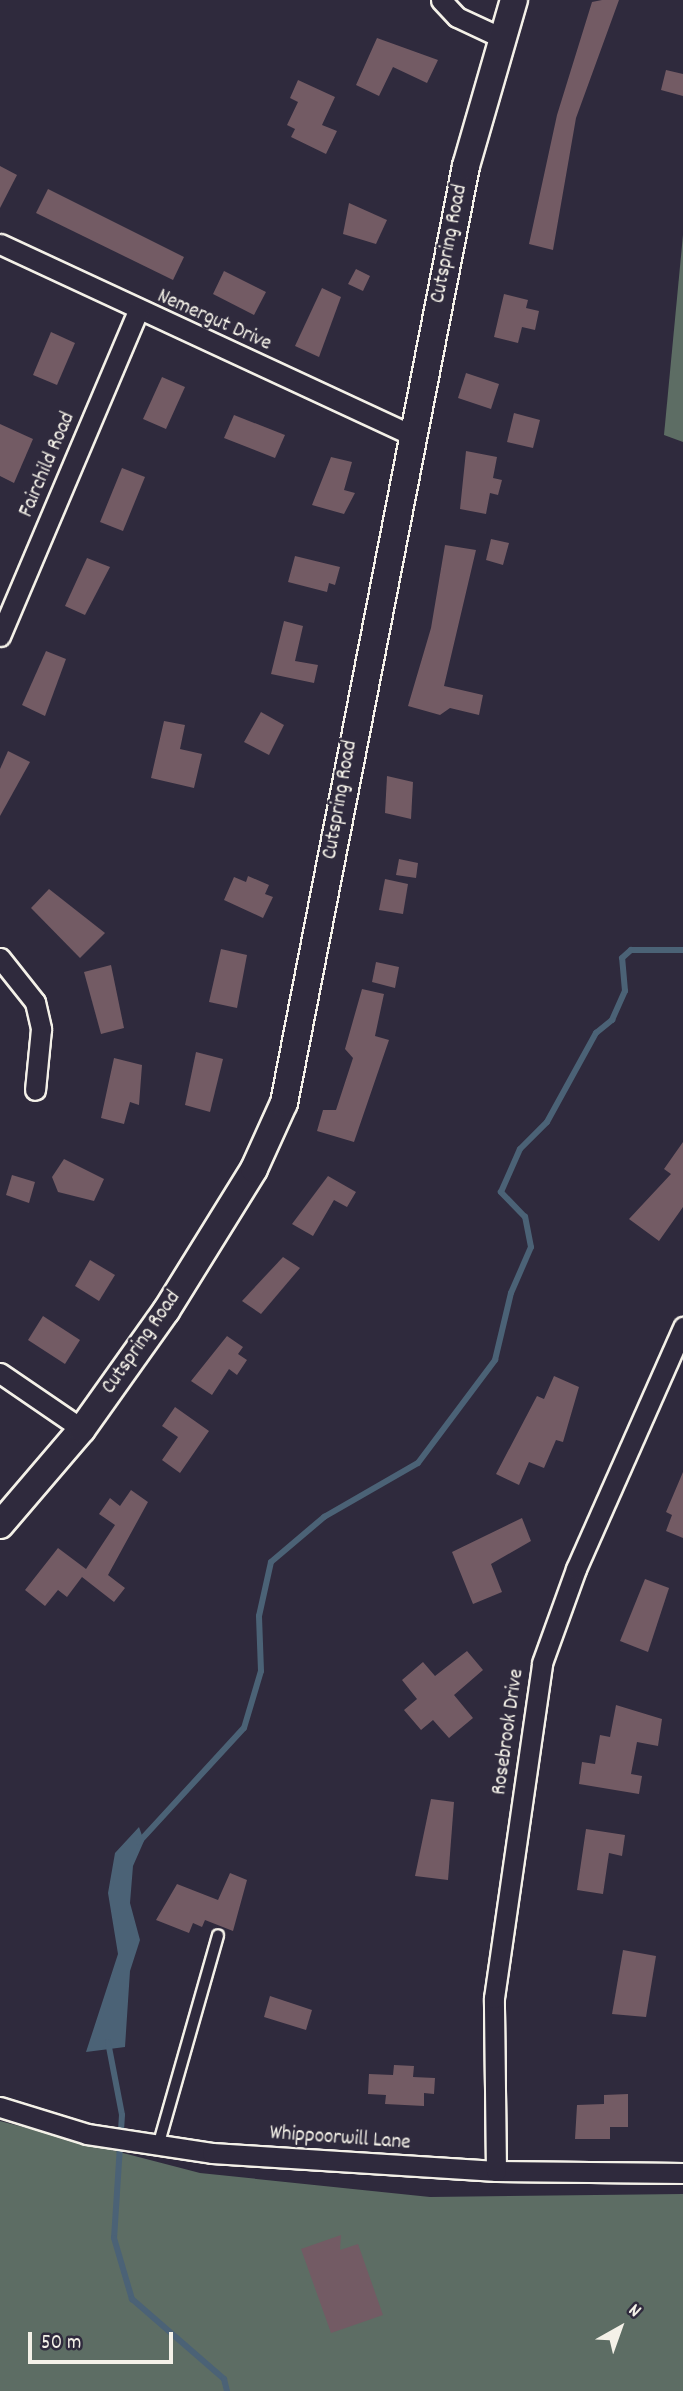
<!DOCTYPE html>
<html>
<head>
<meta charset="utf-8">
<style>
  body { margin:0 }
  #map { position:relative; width:683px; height:2391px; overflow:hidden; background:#2f2a3d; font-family:Dekko,sans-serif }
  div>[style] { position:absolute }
  .green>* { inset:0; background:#5d6d64 }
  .water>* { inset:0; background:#4b6276 }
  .stream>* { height:6px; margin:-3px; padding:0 3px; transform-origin:3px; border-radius:3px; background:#4b6276 }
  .building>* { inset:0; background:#735b64 }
  .roads { filter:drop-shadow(2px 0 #f4f1e8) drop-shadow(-2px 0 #f4f1e8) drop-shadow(0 2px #f4f1e8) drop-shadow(0 -2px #f4f1e8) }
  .lane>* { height:10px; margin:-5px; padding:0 5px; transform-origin:5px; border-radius:5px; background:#2f2a3d }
  .street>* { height:19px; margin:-9.5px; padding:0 9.5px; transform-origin:9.5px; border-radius:9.5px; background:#2f2a3d }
  .secondary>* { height:26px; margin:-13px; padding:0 13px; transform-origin:13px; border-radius:13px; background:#2f2a3d }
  span { translate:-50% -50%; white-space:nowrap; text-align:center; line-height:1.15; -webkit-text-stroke:5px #2f2a3d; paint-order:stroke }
  .street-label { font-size:21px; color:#f4f1e8 }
  .north { position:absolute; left:585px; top:2293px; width:70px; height:70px; -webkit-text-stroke:5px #2f2a3d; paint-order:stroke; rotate:40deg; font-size:19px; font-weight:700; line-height:28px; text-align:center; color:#f4f1e8 }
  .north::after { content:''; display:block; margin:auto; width:24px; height:32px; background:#f4f1e8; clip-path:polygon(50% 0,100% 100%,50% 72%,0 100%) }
  .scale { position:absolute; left:28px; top:2332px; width:145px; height:32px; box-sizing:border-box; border:4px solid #f4f1e8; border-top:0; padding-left:9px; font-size:21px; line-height:24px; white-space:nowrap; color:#f4f1e8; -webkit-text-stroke:5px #2f2a3d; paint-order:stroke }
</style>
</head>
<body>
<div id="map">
  <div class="green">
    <i style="clip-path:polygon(683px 235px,683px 442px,664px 435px)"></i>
    <i style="clip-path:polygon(0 2121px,200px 2173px,430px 2197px,683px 2194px,683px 2391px,0 2391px)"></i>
  </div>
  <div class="water">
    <i style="clip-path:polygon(139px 1827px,144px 1841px,133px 1866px,130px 1903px,140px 1940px,130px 1971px,125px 2047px,86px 2052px,118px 1954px,108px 1893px,115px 1853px)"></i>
  </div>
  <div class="stream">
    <i style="left:139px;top:1842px;width:155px;rotate:-47.4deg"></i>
    <i style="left:244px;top:1728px;width:59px;rotate:-73.4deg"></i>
    <i style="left:261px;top:1671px;width:55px;rotate:-92.1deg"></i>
    <i style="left:259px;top:1616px;width:55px;rotate:-77.5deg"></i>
    <i style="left:271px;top:1562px;width:70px;rotate:-40.3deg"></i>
    <i style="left:324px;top:1517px;width:108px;rotate:-29.9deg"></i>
    <i style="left:418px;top:1463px;width:129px;rotate:-53.2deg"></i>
    <i style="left:495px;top:1360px;width:69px;rotate:-76.6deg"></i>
    <i style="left:511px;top:1293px;width:50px;rotate:-66.5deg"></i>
    <i style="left:531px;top:1247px;width:31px;rotate:-101deg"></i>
    <i style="left:525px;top:1217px;width:35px;rotate:-134deg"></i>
    <i style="left:501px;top:1192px;width:47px;rotate:-66.2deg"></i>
    <i style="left:520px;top:1149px;width:38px;rotate:-45deg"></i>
    <i style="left:547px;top:1122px;width:102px;rotate:-61.2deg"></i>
    <i style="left:596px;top:1033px;width:21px;rotate:-39deg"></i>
    <i style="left:612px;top:1020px;width:32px;rotate:-66deg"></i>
    <i style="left:625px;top:991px;width:33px;rotate:-95deg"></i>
    <i style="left:622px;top:958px;width:12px;rotate:-42deg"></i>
    <i style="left:631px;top:950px;width:52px"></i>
    <i style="left:108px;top:2042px;width:74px;rotate:79.1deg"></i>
    <i style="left:122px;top:2115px;width:123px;rotate:93.7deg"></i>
    <i style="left:114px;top:2238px;width:64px;rotate:73.6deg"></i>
    <i style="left:132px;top:2299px;width:122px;rotate:41deg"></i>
    <i style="left:224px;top:2379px;width:12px;rotate:76deg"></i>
  </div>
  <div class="building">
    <i style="clip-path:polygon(602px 0,619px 0,576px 118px,553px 250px,529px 244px,557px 115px,592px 2px)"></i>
    <i style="clip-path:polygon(377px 38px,438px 60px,427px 83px,393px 67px,379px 96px,356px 85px)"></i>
    <i style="clip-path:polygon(666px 70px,683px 74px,683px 96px,661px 90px)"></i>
    <i style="clip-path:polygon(298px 80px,335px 97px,322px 125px,337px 131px,326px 154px,291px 137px,295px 129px,287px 125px,298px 102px,290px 98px)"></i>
    <i style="clip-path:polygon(0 166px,17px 175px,0 208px)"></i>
    <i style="clip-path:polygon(48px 189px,184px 257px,173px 280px,36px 213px)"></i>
    <i style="clip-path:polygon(349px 203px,387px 220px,376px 244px,343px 234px)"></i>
    <i style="clip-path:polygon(356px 269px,370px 276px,363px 291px,348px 284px)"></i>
    <i style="clip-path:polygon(224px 271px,266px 292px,254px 315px,213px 294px)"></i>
    <i style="clip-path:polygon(322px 288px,341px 297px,319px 357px,295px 346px)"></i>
    <i style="clip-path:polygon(504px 294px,528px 300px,526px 308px,539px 311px,535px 330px,522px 327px,518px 343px,494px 337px)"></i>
    <i style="clip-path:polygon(51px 332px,75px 343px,57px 385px,33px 375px)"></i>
    <i style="clip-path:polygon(466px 373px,499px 384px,491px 409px,458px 398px)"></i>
    <i style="clip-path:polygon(162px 377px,185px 387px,166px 429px,143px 419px)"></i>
    <i style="clip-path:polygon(514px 413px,540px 420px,533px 448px,507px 442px)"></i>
    <i style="clip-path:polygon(234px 415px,285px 435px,275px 458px,224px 438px)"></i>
    <i style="clip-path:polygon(0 424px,33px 439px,14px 483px,0 476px)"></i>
    <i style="clip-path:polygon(466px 451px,497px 457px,493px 478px,502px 480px,498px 495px,490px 493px,486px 514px,460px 509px)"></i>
    <i style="clip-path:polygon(331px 457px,352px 462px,344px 490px,355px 493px,344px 514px,312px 505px)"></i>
    <i style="clip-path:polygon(122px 468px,145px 477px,123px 531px,100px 522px)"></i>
    <i style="clip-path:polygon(491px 539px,509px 543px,503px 565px,486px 560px)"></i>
    <i style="clip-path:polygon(445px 545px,476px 550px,444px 686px,483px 695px,479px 715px,450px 708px,440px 715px,408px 706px,431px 628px)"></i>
    <i style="clip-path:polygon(295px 556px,340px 567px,335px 585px,329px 583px,327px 592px,288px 582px)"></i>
    <i style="clip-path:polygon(87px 558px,110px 567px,85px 615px,65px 606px)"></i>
    <i style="clip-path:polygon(284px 621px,303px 626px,295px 661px,318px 665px,314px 683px,271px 674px)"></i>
    <i style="clip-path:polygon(46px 651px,66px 659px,45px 716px,22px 705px)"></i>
    <i style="clip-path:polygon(261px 712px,284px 725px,269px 755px,244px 742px)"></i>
    <i style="clip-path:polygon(164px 721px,185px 725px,180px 749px,202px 754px,194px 788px,151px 778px)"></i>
    <i style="clip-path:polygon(8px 751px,30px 762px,0 816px,0 769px)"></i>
    <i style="clip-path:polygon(387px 776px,413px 782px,411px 819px,385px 813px)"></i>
    <i style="clip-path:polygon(399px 859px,418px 863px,416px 878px,396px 875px)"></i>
    <i style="clip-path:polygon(248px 876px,269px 885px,265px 894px,273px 897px,263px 918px,224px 900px,234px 877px,246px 882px)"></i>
    <i style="clip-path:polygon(385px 879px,408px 884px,403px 914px,379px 910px)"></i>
    <i style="clip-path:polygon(49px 889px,105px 933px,80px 958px,31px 908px)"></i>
    <i style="clip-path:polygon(221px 949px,247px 955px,237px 1008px,209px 1002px)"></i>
    <i style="clip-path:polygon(376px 962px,399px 967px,395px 988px,372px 982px)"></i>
    <i style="clip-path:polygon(111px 965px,124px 1028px,101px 1034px,84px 972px)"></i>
    <i style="clip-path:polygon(362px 989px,384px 994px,375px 1036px,389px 1040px,354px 1142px,317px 1131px,323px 1110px,336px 1110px,353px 1058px,345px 1049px)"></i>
    <i style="clip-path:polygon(196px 1052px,223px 1059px,210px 1112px,185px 1105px)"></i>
    <i style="clip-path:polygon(114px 1058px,142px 1065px,139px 1105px,130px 1102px,124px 1124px,101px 1118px)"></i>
    <i style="clip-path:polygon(683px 1142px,683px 1207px,659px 1241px,629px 1219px,671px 1174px,664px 1169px)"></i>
    <i style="clip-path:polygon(64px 1159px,104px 1179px,94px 1201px,58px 1192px,52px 1177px)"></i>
    <i style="clip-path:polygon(12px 1175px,35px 1182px,29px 1203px,6px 1195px)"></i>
    <i style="clip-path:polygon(328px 1176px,356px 1192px,347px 1207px,334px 1200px,313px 1236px,292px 1224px)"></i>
    <i style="clip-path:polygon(283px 1257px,300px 1268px,261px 1314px,242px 1301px)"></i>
    <i style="clip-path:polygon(90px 1260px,115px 1275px,99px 1301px,75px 1286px)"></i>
    <i style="clip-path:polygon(43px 1316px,80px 1340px,65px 1364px,28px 1340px)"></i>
    <i style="clip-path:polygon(227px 1336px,243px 1347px,238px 1354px,247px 1360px,237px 1375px,229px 1369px,212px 1395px,191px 1381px)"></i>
    <i style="clip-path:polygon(554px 1376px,579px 1387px,563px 1442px,556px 1440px,544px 1468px,529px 1462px,519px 1485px,496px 1474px,537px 1396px,544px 1399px)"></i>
    <i style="clip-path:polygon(175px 1407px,209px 1431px,180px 1473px,162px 1460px,178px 1437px,162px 1426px)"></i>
    <i style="clip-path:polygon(683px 1472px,683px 1538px,666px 1531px,672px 1515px,666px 1512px)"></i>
    <i style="clip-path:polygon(131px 1490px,148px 1502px,108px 1575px,125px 1588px,114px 1602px,82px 1577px,67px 1597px,58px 1590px,45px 1606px,25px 1590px,58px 1548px,86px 1569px,115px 1525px,99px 1514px,110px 1498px,120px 1506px)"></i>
    <i style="clip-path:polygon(522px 1518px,531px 1541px,491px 1564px,502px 1592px,473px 1604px,452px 1552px)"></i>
    <i style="clip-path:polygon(645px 1579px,669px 1588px,648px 1652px,620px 1641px)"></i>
    <i style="clip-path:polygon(467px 1651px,483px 1670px,454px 1695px,473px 1718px,449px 1738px,433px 1720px,421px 1730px,404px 1710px,417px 1699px,402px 1680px,423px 1662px,435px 1676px)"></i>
    <i style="clip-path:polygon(616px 1705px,662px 1719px,658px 1746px,637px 1742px,631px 1774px,642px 1776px,639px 1794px,579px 1784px,582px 1762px,595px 1764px,600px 1735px,610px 1737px)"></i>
    <i style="clip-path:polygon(431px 1799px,454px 1802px,448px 1880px,415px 1876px)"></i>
    <i style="clip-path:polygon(586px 1829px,625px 1835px,622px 1856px,609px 1853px,603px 1894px,577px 1890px)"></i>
    <i style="clip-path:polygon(230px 1873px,247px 1880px,233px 1931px,205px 1920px,202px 1927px,193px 1923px,189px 1933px,156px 1920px,177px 1884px,218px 1900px)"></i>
    <i style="clip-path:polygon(623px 1950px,656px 1956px,646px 2017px,612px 2014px)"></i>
    <i style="clip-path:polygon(270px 1996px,312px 2010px,306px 2030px,264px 2017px)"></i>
    <i style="clip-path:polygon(394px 2065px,414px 2066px,413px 2077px,435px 2078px,434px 2094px,424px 2093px,424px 2106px,385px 2104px,386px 2095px,368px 2094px,369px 2074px,393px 2075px)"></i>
    <i style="clip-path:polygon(628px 2094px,628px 2127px,610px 2127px,610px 2139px,575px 2139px,577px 2105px,604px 2104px,604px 2095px)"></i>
    <i style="clip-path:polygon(341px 2235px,340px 2250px,358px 2244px,383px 2315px,331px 2333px,301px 2249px)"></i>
  </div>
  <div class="roads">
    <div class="lane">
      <i style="left:158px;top:2146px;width:219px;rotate:-74.1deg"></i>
    </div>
    <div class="street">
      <i style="left:441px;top:0;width:23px;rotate:47deg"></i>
      <i style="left:457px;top:17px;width:47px;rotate:24.9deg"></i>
      <i style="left:0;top:244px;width:454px;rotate:24.9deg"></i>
      <i style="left:0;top:636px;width:353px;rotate:-67deg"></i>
      <i style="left:0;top:958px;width:56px;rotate:51.5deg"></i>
      <i style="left:35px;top:1002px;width:28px;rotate:77deg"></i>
      <i style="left:41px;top:1029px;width:61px;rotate:95.6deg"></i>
      <i style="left:0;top:1373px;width:99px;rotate:34.3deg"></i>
      <i style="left:0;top:2107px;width:91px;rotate:17.2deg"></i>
      <i style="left:87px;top:2134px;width:126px;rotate:8.6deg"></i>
      <i style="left:212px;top:2153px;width:285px;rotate:3.6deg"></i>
      <i style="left:496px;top:2171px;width:187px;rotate:0.6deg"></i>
      <i style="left:496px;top:2171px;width:173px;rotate:-90.7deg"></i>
      <i style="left:494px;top:1998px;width:338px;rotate:-81.8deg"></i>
      <i style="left:542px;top:1663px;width:100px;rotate:-70.1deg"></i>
      <i style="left:576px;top:1569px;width:265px;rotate:-66.1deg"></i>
    </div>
    <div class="secondary">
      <i style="left:0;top:1525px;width:126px;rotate:-49.5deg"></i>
      <i style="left:82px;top:1429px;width:145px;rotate:-54.6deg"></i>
      <i style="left:166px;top:1311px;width:167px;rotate:-58.2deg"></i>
      <i style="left:254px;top:1169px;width:72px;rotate:-65.6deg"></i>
      <i style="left:284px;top:1103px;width:955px;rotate:-79.01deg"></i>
      <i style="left:466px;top:166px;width:173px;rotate:-73.9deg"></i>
    </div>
  </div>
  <div class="street-label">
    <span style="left:450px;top:244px;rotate:-79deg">Cutspring Road</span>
    <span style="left:214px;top:321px;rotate:24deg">Nemergut Drive</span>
    <span style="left:48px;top:465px;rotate:-67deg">Fairchild Road</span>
    <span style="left:341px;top:800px;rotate:-80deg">Cutspring Road</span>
    <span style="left:142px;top:1343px;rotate:-55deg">Cutspring Road</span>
    <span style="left:509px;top:1732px;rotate:-82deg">Rosebrook Drive</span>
    <span style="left:340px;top:2139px;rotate:4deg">Whippoorwill Lane</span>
  </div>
  <div class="north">N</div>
  <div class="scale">50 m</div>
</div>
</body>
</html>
